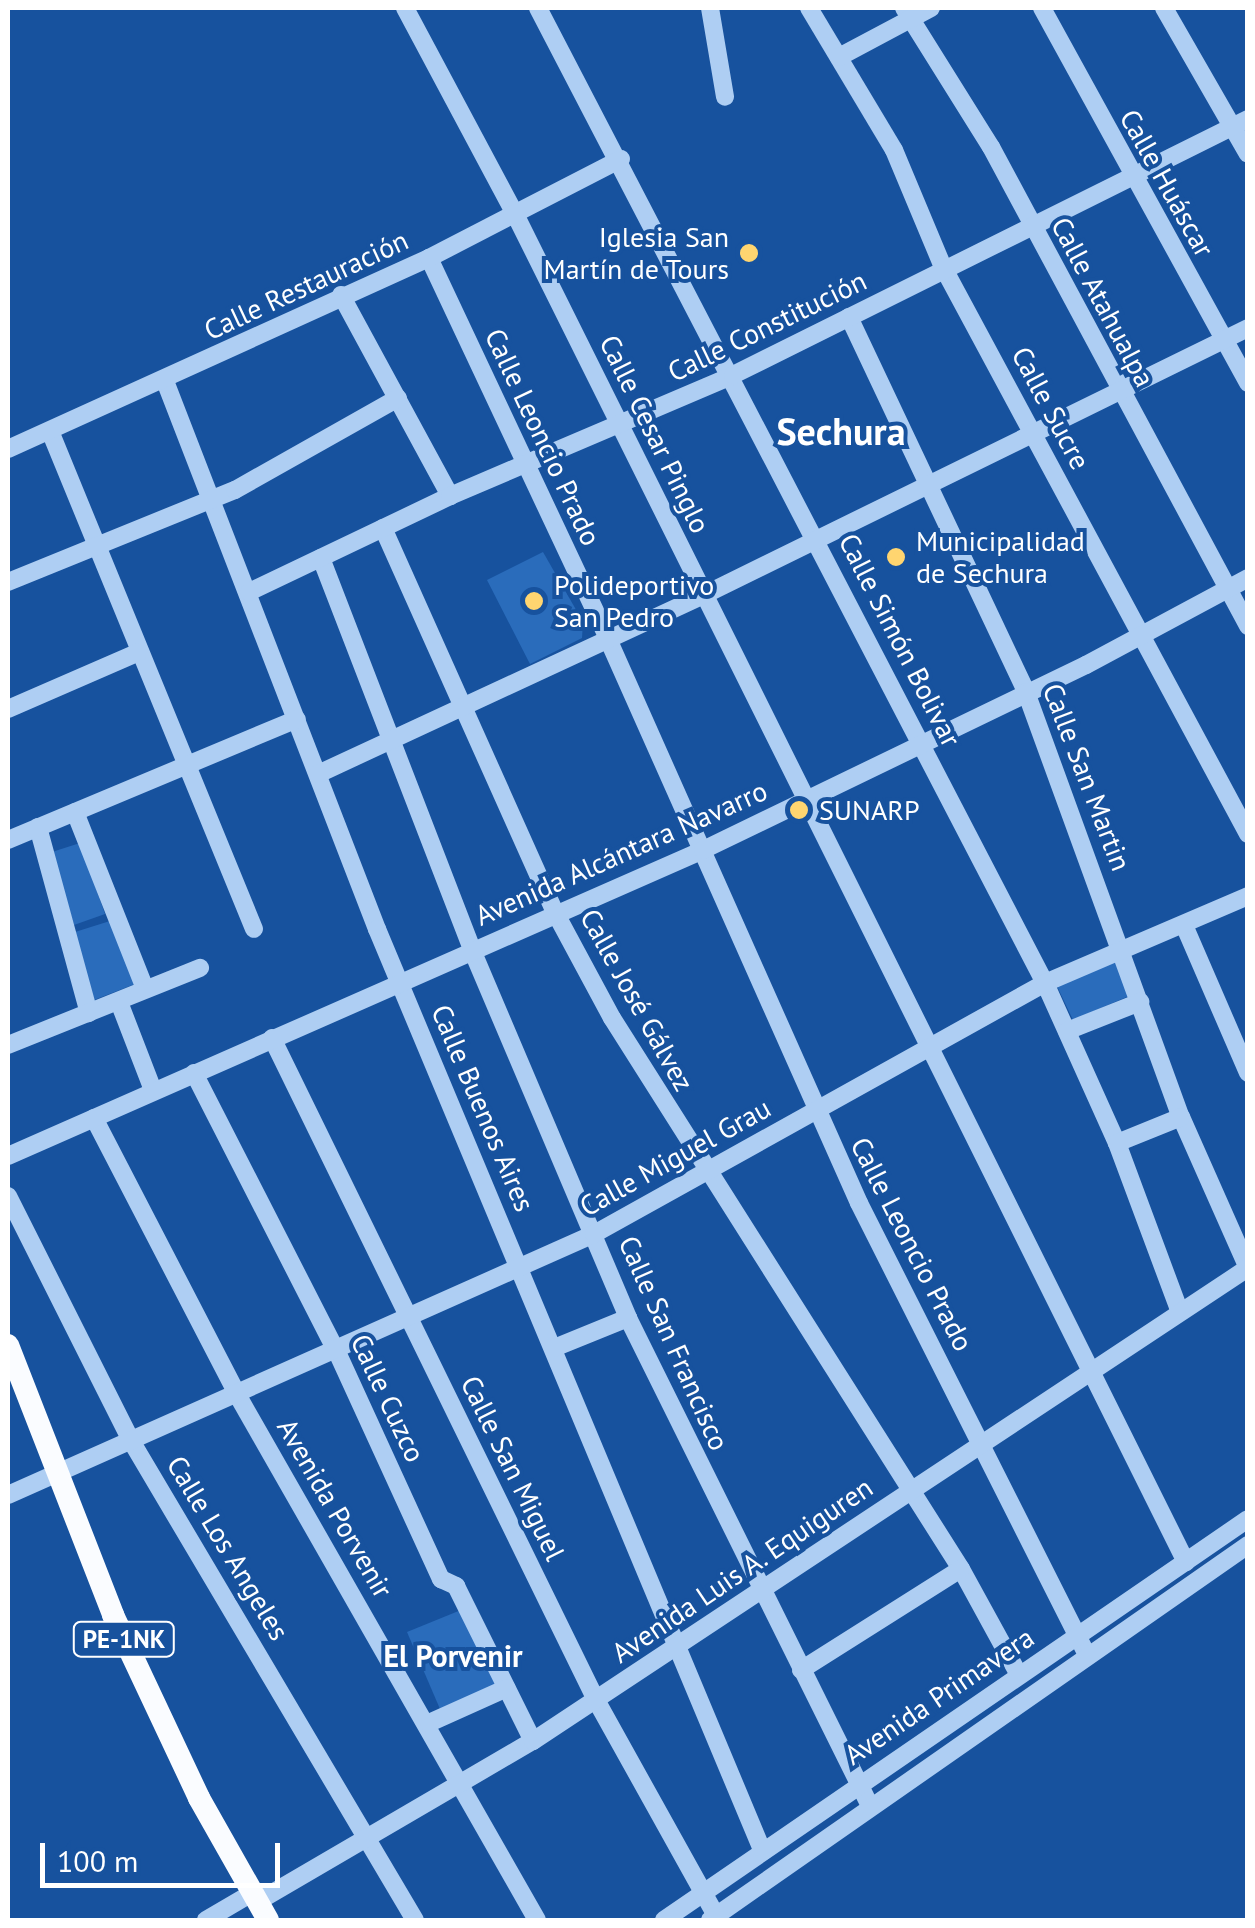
<!DOCTYPE html>
<html>
<head>
<meta charset="utf-8">
<style>
  body { margin:0 }
  #map { position:relative; width:1255px; height:1928px; overflow:hidden; background:#17529e; font-family:"PT Sans",sans-serif }
  div>[style] { position:absolute }
  .green>* { inset:0; background:#2a6cbb }
  .minor>* { height:18px; margin:-9px; padding:0 9px; transform-origin:9px; border-radius:9px; background:#aecef3 }
  .major>* { height:22px; margin:-11px; padding:0 11px; transform-origin:11px; border-radius:11px; background:#fafcff }
  .dots>* { width:28px; height:28px; translate:-50% -50%; box-sizing:border-box; border:5px solid #17529e; border-radius:50% }
  span { translate:-50% -50%; white-space:nowrap; text-align:center; line-height:1.15; -webkit-text-stroke:8px #17529e; paint-order:stroke }
  .shield-label span { padding:2px 8px; background:#17529e; border:2px solid; border-radius:8px; -webkit-text-stroke-width:0 }
  .shield-label { font-size:25px; color:#fff; font-weight:700 }
  .street-label { font-size:28px; color:#fff }
  .poi-label { font-size:28px; color:#fff }
  .right { translate:-100% -50%; text-align:right }
  .left { translate:0 -50%; text-align:left }
  .neighbourhood-label { font-size:30px; color:#fff; font-weight:700 }
  .district-label { font-size:38px; color:#fff; font-weight:700 }
  .frame { position:absolute; inset:0; border:10px solid #fff; pointer-events:none }
  .scale { position:absolute; left:40px; top:1843px; width:240px; height:45px; box-sizing:border-box; border:5px solid #fff; border-top:0; padding-left:12px; font-size:30px; line-height:35px; white-space:nowrap; color:#fff; -webkit-text-stroke:8px #17529e; paint-order:stroke }
</style>
</head>
<body>
<div id="map">
  <div class="green">
    <i style="clip-path:polygon(543px 552px,583px 622px,582px 638px,530px 664px,487px 580px)"></i>
    <i style="clip-path:polygon(80px 843px,105px 914px,74px 925px,52px 852px)"></i>
    <i style="clip-path:polygon(110px 921px,135px 984px,94px 1000px,75px 932px)"></i>
    <i style="clip-path:polygon(1114px 956px,1129px 996px,1073px 1020px,1056px 984px)"></i>
    <i style="clip-path:polygon(461px 1610px,498px 1684px,440px 1709px,407px 1632px)"></i>
  </div>
  <div class="minor">
    <i style="left:405px;top:8px;width:234px;rotate:61.9deg"></i>
    <i style="left:515px;top:214px;width:1506px;rotate:63.54deg"></i>
    <i style="left:538px;top:8px;width:1099px;rotate:62.53deg"></i>
    <i style="left:1045px;top:983px;width:175px;rotate:65.8deg"></i>
    <i style="left:1117px;top:1143px;width:180px;rotate:69.6deg"></i>
    <i style="left:710px;top:8px;width:90px;rotate:80.4deg"></i>
    <i style="left:809px;top:8px;width:165px;rotate:59.1deg"></i>
    <i style="left:894px;top:150px;width:127px;rotate:67.3deg"></i>
    <i style="left:943px;top:267px;width:644px;rotate:61.72deg"></i>
    <i style="left:904px;top:8px;width:164px;rotate:58deg"></i>
    <i style="left:991px;top:147px;width:544px;rotate:61.78deg"></i>
    <i style="left:1042px;top:8px;width:428px;rotate:61.2deg"></i>
    <i style="left:1164px;top:8px;width:168px;rotate:60.1deg"></i>
    <i style="left:839px;top:57px;width:104px;rotate:-28deg"></i>
    <i style="left:429px;top:258px;width:421px;rotate:64.8deg"></i>
    <i style="left:608px;top:639px;width:617px;rotate:66.01deg"></i>
    <i style="left:859px;top:1203px;width:506px;rotate:63.23deg"></i>
    <i style="left:341px;top:295px;width:229px;rotate:61.5deg"></i>
    <i style="left:849px;top:317px;width:415px;rotate:64.7deg"></i>
    <i style="left:1026px;top:692px;width:452px;rotate:70deg"></i>
    <i style="left:1181px;top:1117px;width:165px;rotate:66.1deg"></i>
    <i style="left:165px;top:381px;width:588px;rotate:68.85deg"></i>
    <i style="left:377px;top:929px;width:1000px;rotate:67.31deg"></i>
    <i style="left:50px;top:431px;width:538px;rotate:67.72deg"></i>
    <i style="left:8px;top:449px;width:462px;rotate:-24.4deg"></i>
    <i style="left:429px;top:258px;width:216px;rotate:-27.3deg"></i>
    <i style="left:383px;top:528px;width:423px;rotate:65.9deg"></i>
    <i style="left:556px;top:914px;width:118px;rotate:61.7deg"></i>
    <i style="left:612px;top:1018px;width:652px;rotate:57.65deg"></i>
    <i style="left:961px;top:1569px;width:121px;rotate:61.3deg"></i>
    <i style="left:321px;top:558px;width:420px;rotate:68.9deg"></i>
    <i style="left:472px;top:950px;width:400px;rotate:67deg"></i>
    <i style="left:628px;top:1318px;width:545px;rotate:63.62deg"></i>
    <i style="left:8px;top:582px;width:245px;rotate:-22.1deg"></i>
    <i style="left:235px;top:490px;width:187px;rotate:-29.4deg"></i>
    <i style="left:249px;top:592px;width:223px;rotate:-25.5deg"></i>
    <i style="left:450px;top:496px;width:308px;rotate:-23.1deg"></i>
    <i style="left:733px;top:375px;width:575px;rotate:-26.43deg"></i>
    <i style="left:8px;top:709px;width:143px;rotate:-23.5deg"></i>
    <i style="left:318px;top:774px;width:425px;rotate:-24.9deg"></i>
    <i style="left:704px;top:595px;width:606px;rotate:-26.14deg"></i>
    <i style="left:75px;top:812px;width:190px;rotate:68.4deg"></i>
    <i style="left:38px;top:827px;width:193px;rotate:74.7deg"></i>
    <i style="left:8px;top:840px;width:313px;rotate:-22.7deg"></i>
    <i style="left:1184px;top:925px;width:161px;rotate:66.6deg"></i>
    <i style="left:119px;top:1002px;width:94px;rotate:68.9deg"></i>
    <i style="left:1067px;top:1031px;width:79px;rotate:-21.7deg"></i>
    <i style="left:272px;top:1038px;width:737px;rotate:63.92deg"></i>
    <i style="left:596px;top:1700px;width:247px;rotate:60.9deg"></i>
    <i style="left:8px;top:1045px;width:207px;rotate:-21.9deg"></i>
    <i style="left:194px;top:1073px;width:314px;rotate:62.9deg"></i>
    <i style="left:337px;top:1352px;width:250px;rotate:65.4deg"></i>
    <i style="left:441px;top:1579px;width:17px;rotate:25deg"></i>
    <i style="left:456px;top:1586px;width:173px;rotate:63.6deg"></i>
    <i style="left:94px;top:1118px;width:313px;rotate:62.6deg"></i>
    <i style="left:238px;top:1396px;width:603px;rotate:60.29deg"></i>
    <i style="left:1117px;top:1143px;width:69px;rotate:-22.1deg"></i>
    <i style="left:8px;top:1156px;width:759px;rotate:-23.76deg"></i>
    <i style="left:703px;top:850px;width:425px;rotate:-25.8deg"></i>
    <i style="left:1086px;top:665px;width:184px;rotate:-28.2deg"></i>
    <i style="left:8px;top:1196px;width:278px;rotate:63.3deg"></i>
    <i style="left:133px;top:1444px;width:553px;rotate:59.36deg"></i>
    <i style="left:554px;top:1348px;width:80px;rotate:-22.1deg"></i>
    <i style="left:8px;top:1495px;width:641px;rotate:-24.01deg"></i>
    <i style="left:594px;top:1234px;width:516px;rotate:-29.1deg"></i>
    <i style="left:1045px;top:983px;width:221px;rotate:-23.2deg"></i>
    <i style="left:801px;top:1670px;width:189px;rotate:-32.3deg"></i>
    <i style="left:429px;top:1723px;width:85px;rotate:-24.2deg"></i>
    <i style="left:257px;top:1902px;width:320px;rotate:-30.3deg"></i>
    <i style="left:533px;top:1741px;width:857px;rotate:-33.49deg"></i>
    <i style="left:206px;top:1920px;width:53px;rotate:-30.4deg"></i>
    <i style="left:664px;top:1920px;width:708px;rotate:-34.48deg"></i>
    <i style="left:710px;top:1920px;width:656px;rotate:-34.88deg"></i>
  </div>
  <div class="major">
    <i style="left:8px;top:1345px;width:290px;rotate:68.7deg"></i>
    <i style="left:113px;top:1615px;width:202px;rotate:64.8deg"></i>
    <i style="left:199px;top:1798px;width:140px;rotate:60.5deg"></i>
  </div>
  <div class="dots">
    <i style="left:749px;top:253px;background:#ffd570"></i>
    <i style="left:896px;top:557px;background:#ffd570"></i>
    <i style="left:534px;top:601px;background:#ffd570"></i>
    <i style="left:799px;top:810px;background:#ffd570"></i>
  </div>
  <div class="shield-label">
    <span style="left:124px;top:1639px">PE-1NK</span>
  </div>
  <div class="street-label">
    <span style="left:1167px;top:183px;rotate:61deg">Calle Huáscar</span>
    <span style="left:306px;top:285px;rotate:-25deg">Calle Restauración</span>
    <span style="left:1103px;top:302px;rotate:62deg">Calle Atahualpa</span>
    <span style="left:767px;top:326px;rotate:-26deg">Calle Constitución</span>
    <span style="left:1051px;top:408px;rotate:62deg">Calle Sucre</span>
    <span style="left:655px;top:434px;rotate:64deg">Calle Cesar Pinglo</span>
    <span style="left:543px;top:437px;rotate:65deg">Calle Leoncio Prado</span>
    <span style="left:900px;top:640px;rotate:63deg">Calle Simón Bolivar</span>
    <span style="left:1087px;top:777px;rotate:69deg">Calle San Martin</span>
    <span style="left:621px;top:853px;rotate:-24deg">Avenida Alcántara Navarro</span>
    <span style="left:637px;top:1000px;rotate:61deg">Calle José Gálvez</span>
    <span style="left:483px;top:1108px;rotate:67deg">Calle Buenos Aires</span>
    <span style="left:675px;top:1157px;rotate:-29deg">Calle Miguel Grau</span>
    <span style="left:912px;top:1244px;rotate:63deg">Calle Leoncio Prado</span>
    <span style="left:674px;top:1343px;rotate:66deg">Calle San Francisco</span>
    <span style="left:388px;top:1398px;rotate:65deg">Calle Cuzco</span>
    <span style="left:513px;top:1468px;rotate:64deg">Calle San Miguel</span>
    <span style="left:335px;top:1508px;rotate:60deg">Avenida Porvenir</span>
    <span style="left:228px;top:1548px;rotate:59deg">Calle Los Angeles</span>
    <span style="left:742px;top:1570px;rotate:-34deg">Avenida Luis A. Equiguren</span>
    <span style="left:939px;top:1696px;rotate:-34deg">Avenida Primavera</span>
  </div>
  <div class="poi-label">
    <span class="right" style="left:729px;top:253px">Iglesia San<br>Martín de Tours</span>
    <span class="left" style="left:916px;top:557px">Municipalidad<br>de Sechura</span>
    <span class="left" style="left:554px;top:601px">Polideportivo<br>San Pedro</span>
    <span class="left" style="left:819px;top:810px">SUNARP</span>
  </div>
  <div class="neighbourhood-label">
    <span style="left:453px;top:1656px">El Porvenir</span>
  </div>
  <div class="district-label">
    <span style="left:841px;top:431px">Sechura</span>
  </div>
  <div class="frame"></div>
  <div class="scale">100 m</div>
</div>
</body>
</html>
